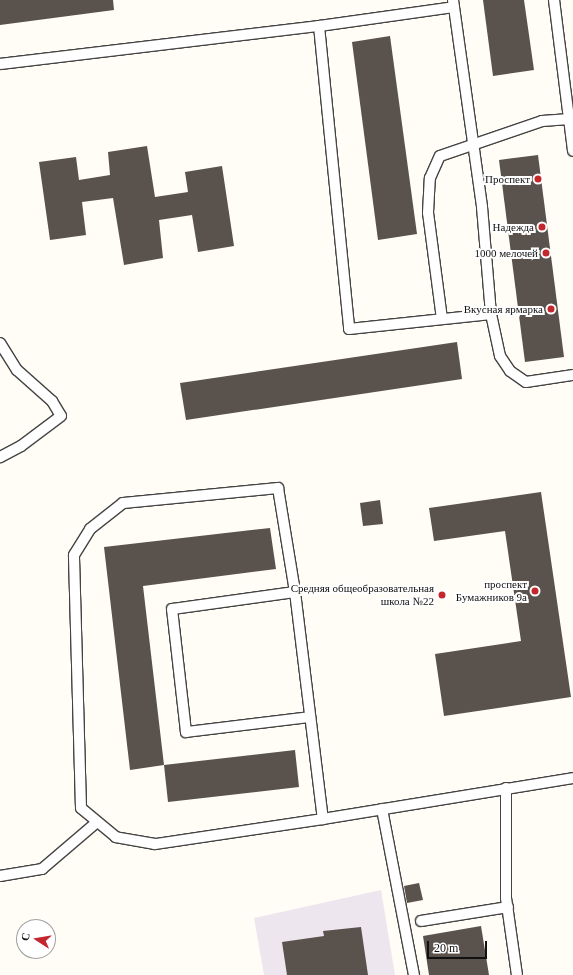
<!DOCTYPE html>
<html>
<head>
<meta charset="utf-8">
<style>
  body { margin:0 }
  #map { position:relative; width:573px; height:975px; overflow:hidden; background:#fffdf5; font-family:Georgia,serif }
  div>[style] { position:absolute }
  .industrial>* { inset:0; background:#eee6ef }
  .building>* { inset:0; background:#5a524d }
  .roads { filter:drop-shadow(1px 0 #444) drop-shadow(-1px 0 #444) drop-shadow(0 1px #444) drop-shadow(0 -1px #444) }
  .service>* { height:10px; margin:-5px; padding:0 5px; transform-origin:5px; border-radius:5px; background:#fff }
  .dots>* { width:11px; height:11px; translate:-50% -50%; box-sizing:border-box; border:2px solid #fff; border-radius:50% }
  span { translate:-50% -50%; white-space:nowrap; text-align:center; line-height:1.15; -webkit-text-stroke:4px #fff; paint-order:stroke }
  .poi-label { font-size:11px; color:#111 }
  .right { translate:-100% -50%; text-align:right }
  .north { position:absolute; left:16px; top:919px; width:40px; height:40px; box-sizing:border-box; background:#fff; border:1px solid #a0a0a0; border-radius:50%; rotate:282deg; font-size:11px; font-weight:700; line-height:16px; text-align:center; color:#111 }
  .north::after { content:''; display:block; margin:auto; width:14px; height:18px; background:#c4262e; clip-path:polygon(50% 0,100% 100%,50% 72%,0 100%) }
  .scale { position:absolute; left:427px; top:941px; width:60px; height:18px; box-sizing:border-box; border:2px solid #111; border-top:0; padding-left:5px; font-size:12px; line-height:14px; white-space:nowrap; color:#111; -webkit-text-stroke:3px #fff; paint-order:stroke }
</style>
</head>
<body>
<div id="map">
  <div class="industrial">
    <i style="clip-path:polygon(381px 890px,395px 975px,264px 975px,254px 918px)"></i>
  </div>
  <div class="building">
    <i style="clip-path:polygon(0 0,113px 0,114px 10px,0 25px)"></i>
    <i style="clip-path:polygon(483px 0,524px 0,534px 70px,493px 76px)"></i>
    <i style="clip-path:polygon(390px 36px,417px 234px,378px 240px,352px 42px)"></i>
    <i style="clip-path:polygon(147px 146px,155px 197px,188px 192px,185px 172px,222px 166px,234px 246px,198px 252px,192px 215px,159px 220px,163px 258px,124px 265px,113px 198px,82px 202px,86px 235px,50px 240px,39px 162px,76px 157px,79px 180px,110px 175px,108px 152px)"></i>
    <i style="clip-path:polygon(538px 155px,564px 357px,525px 362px,499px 160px)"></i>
    <i style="clip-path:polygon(457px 342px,462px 379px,186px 420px,180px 383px)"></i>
    <i style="clip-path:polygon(541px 492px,571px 697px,444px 716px,435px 654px,521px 641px,505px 531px,434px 541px,429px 508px)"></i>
    <i style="clip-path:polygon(380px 500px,383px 524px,363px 526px,360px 503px)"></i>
    <i style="clip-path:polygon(270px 528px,276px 569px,143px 586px,164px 765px,130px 770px,104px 547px)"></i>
    <i style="clip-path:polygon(295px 750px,299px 787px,168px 802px,164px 765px)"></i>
    <i style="clip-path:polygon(419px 883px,423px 900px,407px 903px,404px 886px)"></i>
    <i style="clip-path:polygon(481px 926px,489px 975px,429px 975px,423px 936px)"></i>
    <i style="clip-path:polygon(361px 927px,368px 975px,287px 975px,282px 942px,324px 936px,323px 931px)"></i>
  </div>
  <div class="roads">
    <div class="service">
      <i style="left:453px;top:0;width:209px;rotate:82deg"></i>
      <i style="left:482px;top:207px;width:107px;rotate:85.2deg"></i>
      <i style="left:554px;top:0;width:152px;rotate:82.8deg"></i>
      <i style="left:319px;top:26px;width:136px;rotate:-8deg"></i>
      <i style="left:0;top:64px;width:321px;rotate:-6.8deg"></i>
      <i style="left:319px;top:26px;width:304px;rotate:84.3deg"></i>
      <i style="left:349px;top:329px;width:143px;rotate:-6deg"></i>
      <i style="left:491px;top:314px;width:43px;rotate:77.9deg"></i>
      <i style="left:500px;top:356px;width:18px;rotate:56deg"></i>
      <i style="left:510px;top:371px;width:19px;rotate:35deg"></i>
      <i style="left:526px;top:382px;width:48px;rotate:-8.5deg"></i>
      <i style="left:442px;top:319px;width:107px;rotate:-97.5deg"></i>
      <i style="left:428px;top:213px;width:35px;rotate:-87deg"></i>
      <i style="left:430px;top:178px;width:24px;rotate:-66deg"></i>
      <i style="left:440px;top:156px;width:108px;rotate:-18.9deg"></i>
      <i style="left:542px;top:121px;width:31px;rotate:-4deg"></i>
      <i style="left:0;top:343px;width:32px;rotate:58deg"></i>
      <i style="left:17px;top:370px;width:47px;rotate:41.5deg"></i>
      <i style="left:52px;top:401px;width:17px;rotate:59deg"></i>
      <i style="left:61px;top:416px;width:50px;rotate:143.1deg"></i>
      <i style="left:21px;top:446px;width:24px;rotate:152deg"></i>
      <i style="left:295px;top:592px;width:124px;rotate:172.1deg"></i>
      <i style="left:172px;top:609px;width:124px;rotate:83.5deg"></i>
      <i style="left:186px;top:732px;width:125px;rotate:-6.9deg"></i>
      <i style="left:506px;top:788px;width:110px;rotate:90deg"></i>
      <i style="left:506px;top:898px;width:78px;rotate:81.9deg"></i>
      <i style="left:382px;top:809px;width:169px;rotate:79.1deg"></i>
      <i style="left:323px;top:819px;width:170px;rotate:171.5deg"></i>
      <i style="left:155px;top:844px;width:40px;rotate:-170deg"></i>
      <i style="left:116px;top:837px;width:45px;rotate:-140.4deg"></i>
      <i style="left:81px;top:808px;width:253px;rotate:-91.6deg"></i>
      <i style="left:74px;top:555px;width:31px;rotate:-58deg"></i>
      <i style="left:90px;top:529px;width:42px;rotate:-38.2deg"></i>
      <i style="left:123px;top:503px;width:156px;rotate:-5.5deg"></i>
      <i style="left:278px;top:488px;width:105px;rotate:80.7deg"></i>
      <i style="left:295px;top:592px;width:229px;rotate:83deg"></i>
      <i style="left:323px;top:819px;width:253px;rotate:-9.3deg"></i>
      <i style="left:0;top:876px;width:43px;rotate:-9.5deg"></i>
      <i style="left:42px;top:869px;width:72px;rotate:-40.5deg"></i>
      <i style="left:421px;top:921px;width:88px;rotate:-9.1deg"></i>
    </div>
  </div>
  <div class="dots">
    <i style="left:538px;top:179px;background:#c4262e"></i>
    <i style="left:542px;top:227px;background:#c4262e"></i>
    <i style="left:546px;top:253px;background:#c4262e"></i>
    <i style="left:551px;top:309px;background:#c4262e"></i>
    <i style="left:535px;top:591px;background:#c4262e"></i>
    <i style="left:442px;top:595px;background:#c4262e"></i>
  </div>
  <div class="poi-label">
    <span class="right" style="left:530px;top:179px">Проспект</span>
    <span class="right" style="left:534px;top:227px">Надежда</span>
    <span class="right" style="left:538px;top:253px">1000 мелочей</span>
    <span class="right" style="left:543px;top:309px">Вкусная ярмарка</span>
    <span class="right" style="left:527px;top:591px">проспект<br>Бумажников 9а</span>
    <span class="right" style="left:434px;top:595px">Средняя общеобразовательная<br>школа №22</span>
  </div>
  <div class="north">С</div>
  <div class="scale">20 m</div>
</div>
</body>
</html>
